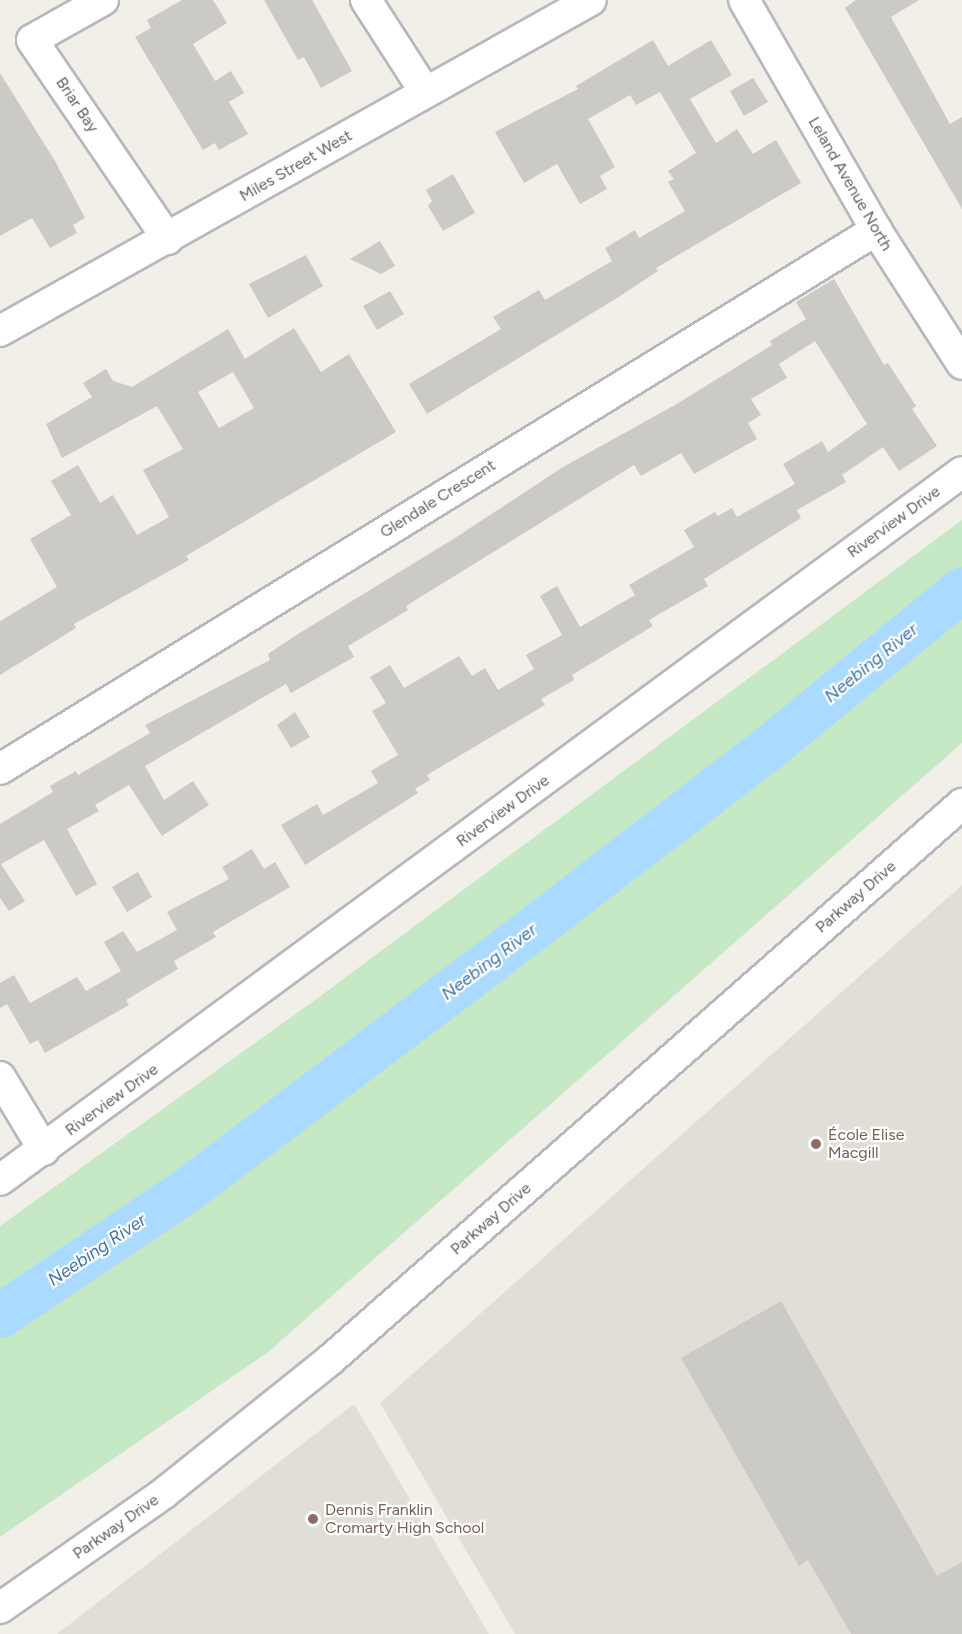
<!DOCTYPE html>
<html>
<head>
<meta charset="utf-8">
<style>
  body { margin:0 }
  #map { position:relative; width:962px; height:1634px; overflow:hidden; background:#f1efe8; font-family:Figtree,sans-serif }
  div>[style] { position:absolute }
  .education>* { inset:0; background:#e1ded6 }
  .green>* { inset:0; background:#c5e8c5 }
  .river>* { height:45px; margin:-22.5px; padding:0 22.5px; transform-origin:22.5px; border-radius:22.5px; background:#aadaff }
  .building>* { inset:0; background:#cccac5 }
  .roads { filter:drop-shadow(2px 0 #b5b8bc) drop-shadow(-2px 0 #b5b8bc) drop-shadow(0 2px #b5b8bc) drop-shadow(0 -2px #b5b8bc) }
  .street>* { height:30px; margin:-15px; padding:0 15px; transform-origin:15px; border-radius:15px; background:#fff }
  .dots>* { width:16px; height:16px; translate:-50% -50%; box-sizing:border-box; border:3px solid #fff; border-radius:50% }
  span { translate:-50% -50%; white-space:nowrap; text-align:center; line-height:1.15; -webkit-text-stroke:4.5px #fff; paint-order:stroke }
  .street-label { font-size:16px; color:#5f6368 }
  .education-label { font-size:16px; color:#785e54 }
  .left { translate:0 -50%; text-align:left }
  .water-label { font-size:18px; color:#4174aa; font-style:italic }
</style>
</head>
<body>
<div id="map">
  <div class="education">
    <i style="clip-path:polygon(962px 885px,962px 1634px,515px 1634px,380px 1403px)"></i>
    <i style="clip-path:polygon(354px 1404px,489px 1634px,57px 1634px)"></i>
  </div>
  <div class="green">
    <i style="clip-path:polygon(962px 520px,962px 743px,268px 1352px,0 1537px,0 1226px,315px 1000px)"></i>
  </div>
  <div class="river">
    <i style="left:0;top:1315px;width:223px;rotate:-33.8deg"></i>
    <i style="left:185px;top:1191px;width:359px;rotate:-37deg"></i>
    <i style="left:472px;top:975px;width:367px;rotate:-37.5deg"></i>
    <i style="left:763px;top:752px;width:257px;rotate:-39.3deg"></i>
  </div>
  <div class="building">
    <i style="clip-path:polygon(182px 0,213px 0,227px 23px,193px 44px,215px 81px,231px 71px,244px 93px,229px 102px,248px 134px,219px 150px,215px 143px,203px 150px,135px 37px,151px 28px,147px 20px)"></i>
    <i style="clip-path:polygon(264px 0,312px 0,352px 71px,321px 88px,304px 57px,298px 60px)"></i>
    <i style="clip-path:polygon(856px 0,919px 0,891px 17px,950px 124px,962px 117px,962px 209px,845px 8px)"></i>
    <i style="clip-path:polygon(653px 40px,668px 66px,711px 40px,732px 75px,690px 99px,716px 143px,737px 129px,753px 154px,776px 140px,801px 183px,656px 268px,658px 271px,617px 298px,427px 414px,409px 384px,501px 329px,493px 317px,539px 290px,545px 300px,612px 261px,605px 248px,635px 230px,639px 238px,685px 211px,668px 182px,674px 179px,668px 171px,696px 153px,660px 92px,636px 105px,630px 95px,588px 119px,615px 167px,600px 176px,607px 189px,580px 204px,557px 164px,524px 183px,495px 132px,578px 89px,576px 86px)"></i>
    <i style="clip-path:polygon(0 73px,55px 161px,85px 218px,73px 225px,77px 233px,50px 248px,32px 218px,0 236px)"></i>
    <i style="clip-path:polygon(753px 78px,768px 102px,744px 116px,730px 91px)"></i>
    <i style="clip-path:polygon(453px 174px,475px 213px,443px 231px,428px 206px,432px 201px,426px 190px)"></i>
    <i style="clip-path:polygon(380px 241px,395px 266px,381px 274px,350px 259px)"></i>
    <i style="clip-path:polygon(306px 255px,323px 286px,268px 318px,249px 284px)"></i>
    <i style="clip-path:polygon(834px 279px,884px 365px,888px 363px,916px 406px,912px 409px,937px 446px,899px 471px,883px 447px,842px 475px,846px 482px,797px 510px,801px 518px,704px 579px,708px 586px,649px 620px,653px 626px,572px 675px,574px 680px,541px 699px,545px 705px,427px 775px,430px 780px,415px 789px,418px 793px,305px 865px,281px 825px,317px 804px,323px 815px,378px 783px,371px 771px,398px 755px,372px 711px,386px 703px,370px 677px,390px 665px,404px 688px,459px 656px,472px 676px,485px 668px,498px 690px,534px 669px,526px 655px,562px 635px,540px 596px,557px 586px,580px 627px,635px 595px,629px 585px,694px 547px,684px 530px,715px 512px,718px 516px,732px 508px,737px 517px,795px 484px,783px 464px,822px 441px,828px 452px,867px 424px,815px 341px,779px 364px,787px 378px,751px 399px,761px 415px,748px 423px,757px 439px,694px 474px,681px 453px,641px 476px,634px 465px,406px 606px,408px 610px,348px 646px,354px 657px,291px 693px,286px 684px,145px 766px,164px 800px,193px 781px,209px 805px,162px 836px,129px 785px,95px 805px,99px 811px,67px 829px,97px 884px,76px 896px,44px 840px,1px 864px,25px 901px,9px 911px,0 898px,0 824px,53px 792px,50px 786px,76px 771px,78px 775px,150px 733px,145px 725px,270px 660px,268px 654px,298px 634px,455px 538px,563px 467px,675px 405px,772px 345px,770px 341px,806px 319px,796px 302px)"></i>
    <i style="clip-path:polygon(390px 291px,404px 314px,377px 330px,363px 306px)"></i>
    <i style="clip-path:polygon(evenodd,294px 328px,321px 372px,349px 354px,396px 432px,186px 556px,189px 560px,74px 624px,76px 628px,0 675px,0 621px,57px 587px,30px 539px,71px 515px,51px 481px,78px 465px,100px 503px,113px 495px,137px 535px,169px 517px,143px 470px,183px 449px,157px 406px,62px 458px,46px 424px,92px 397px,83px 383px,106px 369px,113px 381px,132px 387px,228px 329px,245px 359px,294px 328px,233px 372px,254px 408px,219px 428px,198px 392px,233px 372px)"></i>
    <i style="clip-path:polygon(295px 712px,310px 737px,291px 748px,277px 725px)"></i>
    <i style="clip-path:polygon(252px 849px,264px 869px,275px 862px,290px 887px,213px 932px,216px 937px,174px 961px,178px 969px,126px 1000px,129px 1005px,45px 1053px,38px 1040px,30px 1044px,7px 1004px,0 1008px,0 983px,14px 975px,30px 1003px,77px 977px,86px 991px,121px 971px,104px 942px,123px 931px,137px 952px,177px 930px,167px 912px,229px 879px,222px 867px)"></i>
    <i style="clip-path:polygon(138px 872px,152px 897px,127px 912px,112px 887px)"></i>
    <i style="clip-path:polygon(781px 1301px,937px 1576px,962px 1562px,962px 1634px,851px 1634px,808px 1560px,799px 1566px,681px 1358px)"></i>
  </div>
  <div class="roads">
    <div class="street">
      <i style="left:103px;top:0;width:81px;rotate:150.6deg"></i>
      <i style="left:32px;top:40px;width:241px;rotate:55.7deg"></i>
      <i style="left:366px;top:0;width:109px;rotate:57.3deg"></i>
      <i style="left:744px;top:0;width:265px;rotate:60.1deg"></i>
      <i style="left:876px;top:230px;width:159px;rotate:57.3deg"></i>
      <i style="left:0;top:331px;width:677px;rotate:-29.25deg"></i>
      <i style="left:0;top:769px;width:1029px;rotate:-31.6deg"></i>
      <i style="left:0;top:1077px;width:85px;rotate:58.9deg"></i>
      <i style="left:0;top:1180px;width:1194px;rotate:-36.35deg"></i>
      <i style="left:0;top:1608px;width:200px;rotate:-35deg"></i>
      <i style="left:164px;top:1493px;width:213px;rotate:-38.7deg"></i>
      <i style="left:330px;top:1360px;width:842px;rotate:-41.34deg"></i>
    </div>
  </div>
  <div class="dots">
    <i style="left:816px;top:1144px;background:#8d6e63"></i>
    <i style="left:313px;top:1519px;background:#8d6e63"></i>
  </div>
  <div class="street-label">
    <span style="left:77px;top:105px;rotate:56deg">Briar Bay</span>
    <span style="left:296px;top:166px;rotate:-30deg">Miles Street West</span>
    <span style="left:850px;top:184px;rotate:60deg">Leland Avenue North</span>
    <span style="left:438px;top:499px;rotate:-32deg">Glendale Crescent</span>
    <span style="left:894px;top:522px;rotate:-36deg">Riverview Drive</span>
    <span style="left:503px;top:811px;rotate:-36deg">Riverview Drive</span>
    <span style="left:856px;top:897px;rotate:-41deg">Parkway Drive</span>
    <span style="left:112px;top:1100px;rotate:-36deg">Riverview Drive</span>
    <span style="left:491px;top:1219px;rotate:-41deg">Parkway Drive</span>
    <span style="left:116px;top:1527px;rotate:-35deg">Parkway Drive</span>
  </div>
  <div class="education-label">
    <span class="left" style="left:828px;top:1144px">École Elise<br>Macgill</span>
    <span class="left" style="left:325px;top:1519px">Dennis Franklin<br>Cromarty High School</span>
  </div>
  <div class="water-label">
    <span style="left:871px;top:663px;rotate:-39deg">Neebing River</span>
    <span style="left:489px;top:962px;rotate:-37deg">Neebing River</span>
    <span style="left:97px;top:1250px;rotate:-34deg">Neebing River</span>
  </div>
</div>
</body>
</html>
